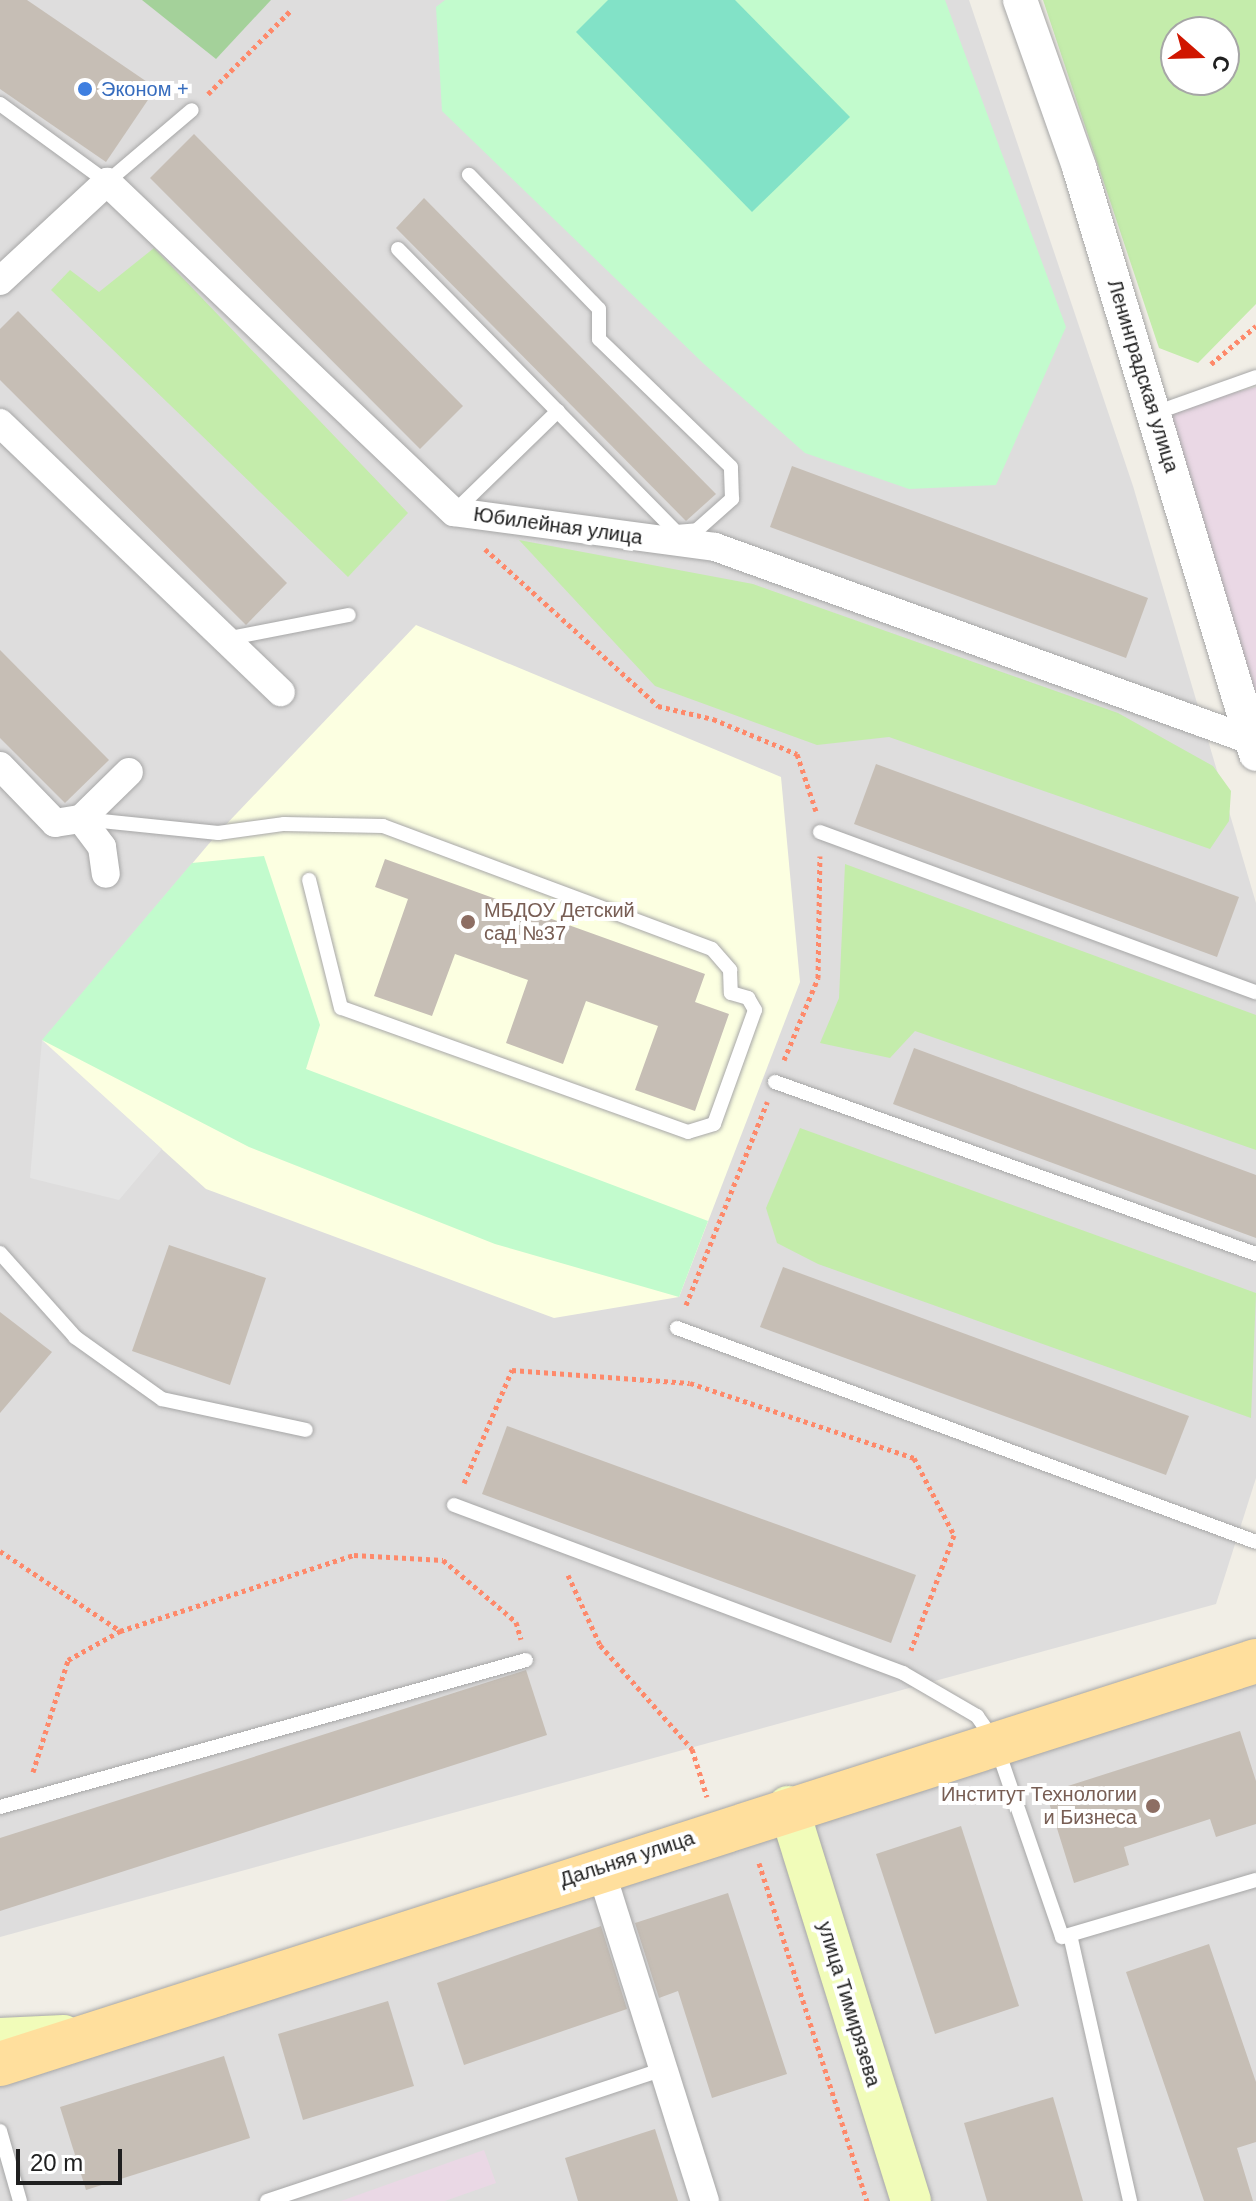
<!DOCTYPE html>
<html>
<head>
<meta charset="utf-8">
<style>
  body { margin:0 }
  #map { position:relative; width:1256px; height:2201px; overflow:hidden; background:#f1eee6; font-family:Arial,sans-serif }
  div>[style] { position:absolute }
  .residential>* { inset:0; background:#dedddd }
  .industrial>* { inset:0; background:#ead8e5 }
  .education>* { inset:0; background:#fcffe1 }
  .grass>* { inset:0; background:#c4ecab }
  .forest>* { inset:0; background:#a4d19a }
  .park>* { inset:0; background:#c2fbcd }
  .pitch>* { inset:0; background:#82e2c7 }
  .parking>* { inset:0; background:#e4e4e4 }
  .building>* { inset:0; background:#c6beb5 }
  .path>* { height:5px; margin-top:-2.5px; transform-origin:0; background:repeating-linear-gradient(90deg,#fe896a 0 4px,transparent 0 8px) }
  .roads { filter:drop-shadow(0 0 2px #a7a7a7) drop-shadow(0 0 2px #a7a7a7) }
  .service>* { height:14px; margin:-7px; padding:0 7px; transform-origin:7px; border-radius:7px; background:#fff }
  .minor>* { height:28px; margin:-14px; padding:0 14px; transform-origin:14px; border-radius:14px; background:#fff }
  .tertiary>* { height:34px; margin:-17px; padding:0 17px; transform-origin:17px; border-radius:17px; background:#fff }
  .secondary>* { height:40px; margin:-20px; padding:0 20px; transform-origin:20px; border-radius:20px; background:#f1fcb9 }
  .primary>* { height:44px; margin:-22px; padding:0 22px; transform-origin:22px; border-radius:22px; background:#ffdf9d }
  .dots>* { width:22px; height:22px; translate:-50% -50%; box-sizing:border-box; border:4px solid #fff; border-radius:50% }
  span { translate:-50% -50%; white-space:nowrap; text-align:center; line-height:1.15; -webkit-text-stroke:8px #fff; paint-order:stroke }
  .shop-label { font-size:20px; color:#366cbe }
  .left { translate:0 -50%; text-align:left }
  .street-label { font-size:20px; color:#202020 }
  .education-label { font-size:20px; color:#785e54 }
  .right { translate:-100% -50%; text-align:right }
  .north { position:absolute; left:1160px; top:16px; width:80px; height:80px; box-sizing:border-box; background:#fff; border:2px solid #a6a6a6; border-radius:50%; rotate:110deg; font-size:22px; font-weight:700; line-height:32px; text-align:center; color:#202020 }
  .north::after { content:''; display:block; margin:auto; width:28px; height:36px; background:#d01600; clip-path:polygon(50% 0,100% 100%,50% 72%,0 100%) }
  .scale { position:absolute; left:16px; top:2149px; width:106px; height:36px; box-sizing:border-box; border:4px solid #202020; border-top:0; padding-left:10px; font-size:24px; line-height:28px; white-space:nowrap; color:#202020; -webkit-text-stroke:6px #fff; paint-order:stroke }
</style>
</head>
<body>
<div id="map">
  <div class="residential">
    <i style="clip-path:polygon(0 0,969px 0,1133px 486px,1256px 903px,1256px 1478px,1216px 1604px,0 1937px)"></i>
    <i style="clip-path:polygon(1256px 1682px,1256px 2201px,0 2201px,0 2079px)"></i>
  </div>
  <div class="industrial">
    <i style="clip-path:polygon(1256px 387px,1256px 754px,1155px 413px)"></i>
    <i style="clip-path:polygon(484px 2150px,496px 2183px,445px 2201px,341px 2201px)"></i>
  </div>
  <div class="education">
    <i style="clip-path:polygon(416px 625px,781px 777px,800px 982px,679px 1297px,554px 1318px,206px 1189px,42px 1041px,218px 833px)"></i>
  </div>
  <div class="grass">
    <i style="clip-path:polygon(evenodd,1043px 0,1256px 0,1256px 304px,1198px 363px,1159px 348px,1043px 0,1176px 32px,1224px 32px,1224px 80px,1176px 80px,1176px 32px)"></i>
    <i style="clip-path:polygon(154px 248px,408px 513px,348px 577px,51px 290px,70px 270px,99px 292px)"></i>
    <i style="clip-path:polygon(519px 540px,753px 584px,1118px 713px,1213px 766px,1231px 791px,1229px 821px,1210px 849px,889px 737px,817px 745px,655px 686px)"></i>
    <i style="clip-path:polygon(845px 864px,1256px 1015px,1256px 1150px,915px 1031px,890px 1058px,820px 1043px,839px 998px)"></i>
    <i style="clip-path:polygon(800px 1128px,1256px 1293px,1251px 1418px,818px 1264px,777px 1243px,766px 1208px)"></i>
  </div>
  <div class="forest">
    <i style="clip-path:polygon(142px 0,271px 0,216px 59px)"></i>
  </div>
  <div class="park">
    <i style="clip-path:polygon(445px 0,945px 0,1066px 327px,996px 485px,909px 489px,805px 453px,704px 364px,442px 111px,436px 7px)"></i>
    <i style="clip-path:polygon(264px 856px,320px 1025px,306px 1069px,708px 1221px,679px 1297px,495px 1244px,249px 1147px,42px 1040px,192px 863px)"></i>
  </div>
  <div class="pitch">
    <i style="clip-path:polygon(608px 0,735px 0,850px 117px,752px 212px,576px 32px)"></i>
  </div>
  <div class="parking">
    <i style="clip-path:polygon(42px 1040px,162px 1149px,119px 1200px,30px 1178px)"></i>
  </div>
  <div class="building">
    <i style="clip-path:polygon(0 0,27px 0,156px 88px,106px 162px,0 89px)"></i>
    <i style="clip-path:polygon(194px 134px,463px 406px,420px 449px,150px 178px)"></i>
    <i style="clip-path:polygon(424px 198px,716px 494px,686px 521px,396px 228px)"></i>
    <i style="clip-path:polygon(18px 311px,287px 583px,246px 625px,0 380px,0 329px)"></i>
    <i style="clip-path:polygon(792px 466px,1148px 598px,1126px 658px,770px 527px)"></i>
    <i style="clip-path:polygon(0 650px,109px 760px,65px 803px,0 738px)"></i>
    <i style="clip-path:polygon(876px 764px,1239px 897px,1217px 957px,854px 824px)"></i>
    <i style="clip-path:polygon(385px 859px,705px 974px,695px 1002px,729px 1014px,695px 1111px,635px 1090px,658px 1026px,586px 1001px,563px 1064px,506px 1043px,528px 980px,455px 954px,432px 1016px,374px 996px,408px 899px,375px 887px)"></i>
    <i style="clip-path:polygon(914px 1048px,1256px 1175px,1256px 1238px,893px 1104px)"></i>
    <i style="clip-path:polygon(169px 1245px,266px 1278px,230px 1385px,132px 1351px)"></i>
    <i style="clip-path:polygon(783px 1267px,1189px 1416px,1166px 1475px,760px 1327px)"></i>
    <i style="clip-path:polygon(0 1312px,52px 1352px,0 1413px)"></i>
    <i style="clip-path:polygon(507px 1426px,916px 1575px,891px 1643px,482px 1494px)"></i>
    <i style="clip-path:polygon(526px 1670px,547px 1735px,0 1911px,0 1838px)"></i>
    <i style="clip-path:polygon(1240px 1731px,1256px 1781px,1256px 1824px,1216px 1837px,1210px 1819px,1124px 1847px,1129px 1865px,1074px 1883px,1046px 1793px)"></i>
    <i style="clip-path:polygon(961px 1826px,1019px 2006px,935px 2034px,876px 1854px)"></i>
    <i style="clip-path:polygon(728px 1893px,787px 2074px,712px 2098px,678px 1991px,659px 1998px,635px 1923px)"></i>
    <i style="clip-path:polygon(601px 1926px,627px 2009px,464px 2065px,437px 1983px)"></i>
    <i style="clip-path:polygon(1209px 1944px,1256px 2082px,1256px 2142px,1237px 2148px,1253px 2201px,1204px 2201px,1126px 1972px)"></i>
    <i style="clip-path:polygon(388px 2001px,414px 2086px,303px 2120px,278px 2034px)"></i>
    <i style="clip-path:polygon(224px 2056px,250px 2138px,86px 2190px,60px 2107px)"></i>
    <i style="clip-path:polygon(1053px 2097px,1083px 2201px,987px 2201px,964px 2123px)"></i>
    <i style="clip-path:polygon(655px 2129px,678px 2201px,578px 2201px,565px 2158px)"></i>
  </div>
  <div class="path">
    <i style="left:208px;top:94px;width:118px;rotate:-45.3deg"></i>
    <i style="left:1211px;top:364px;width:59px;rotate:-40.2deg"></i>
    <i style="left:485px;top:549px;width:234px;rotate:42.2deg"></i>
    <i style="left:658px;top:706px;width:57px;rotate:13.3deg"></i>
    <i style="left:713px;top:719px;width:91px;rotate:22.6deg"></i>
    <i style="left:797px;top:754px;width:60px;rotate:71.6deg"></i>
    <i style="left:784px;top:1060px;width:89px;rotate:-67.5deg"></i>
    <i style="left:818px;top:978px;width:122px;rotate:-89.1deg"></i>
    <i style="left:686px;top:1305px;width:219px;rotate:-68.2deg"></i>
    <i style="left:464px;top:1483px;width:123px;rotate:-67deg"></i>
    <i style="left:512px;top:1370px;width:178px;rotate:4.2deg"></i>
    <i style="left:690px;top:1383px;width:236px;rotate:18.5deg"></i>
    <i style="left:914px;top:1458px;width:87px;rotate:62.5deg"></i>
    <i style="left:954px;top:1535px;width:123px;rotate:110.5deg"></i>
    <i style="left:0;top:1551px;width:143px;rotate:33.6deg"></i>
    <i style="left:568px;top:1575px;width:77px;rotate:65.4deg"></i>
    <i style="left:600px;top:1645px;width:139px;rotate:48.5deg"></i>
    <i style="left:692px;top:1749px;width:50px;rotate:72.6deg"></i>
    <i style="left:33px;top:1772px;width:117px;rotate:-72.6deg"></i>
    <i style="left:68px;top:1660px;width:60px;rotate:-29.1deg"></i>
    <i style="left:120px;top:1631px;width:246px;rotate:-18deg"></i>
    <i style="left:354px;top:1555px;width:89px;rotate:3.2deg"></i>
    <i style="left:443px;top:1560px;width:96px;rotate:40.3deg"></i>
    <i style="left:516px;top:1622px;width:18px;rotate:74deg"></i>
    <i style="left:759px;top:1863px;width:355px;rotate:72.3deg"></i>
  </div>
  <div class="roads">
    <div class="service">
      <i style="left:0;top:104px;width:132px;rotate:36.1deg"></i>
      <i style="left:107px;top:182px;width:111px;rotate:-40.3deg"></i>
      <i style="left:398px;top:249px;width:397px;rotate:45.5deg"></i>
      <i style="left:676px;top:532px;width:21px;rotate:-5deg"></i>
      <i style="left:697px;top:530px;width:47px;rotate:-41.5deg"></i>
      <i style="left:732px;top:499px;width:32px;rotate:-92deg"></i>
      <i style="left:731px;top:467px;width:184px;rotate:-135.9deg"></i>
      <i style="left:599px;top:339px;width:30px;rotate:-90deg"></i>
      <i style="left:599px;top:309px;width:187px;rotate:-134.1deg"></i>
      <i style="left:1155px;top:413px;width:107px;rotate:-19.6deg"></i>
      <i style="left:454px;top:512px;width:145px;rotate:-44.2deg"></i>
      <i style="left:225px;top:639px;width:126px;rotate:-11deg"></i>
      <i style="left:82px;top:819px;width:137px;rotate:5.9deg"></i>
      <i style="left:218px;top:833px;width:67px;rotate:-7.8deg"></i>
      <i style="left:284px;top:824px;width:99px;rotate:1.2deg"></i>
      <i style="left:383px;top:826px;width:351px;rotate:20.5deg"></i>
      <i style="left:712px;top:949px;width:28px;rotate:49deg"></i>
      <i style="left:730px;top:970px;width:23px;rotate:88deg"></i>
      <i style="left:731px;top:993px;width:18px;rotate:16deg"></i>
      <i style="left:748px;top:998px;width:14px;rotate:60deg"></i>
      <i style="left:755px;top:1010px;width:121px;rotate:109.8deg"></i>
      <i style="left:714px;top:1124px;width:27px;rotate:163deg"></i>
      <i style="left:688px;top:1132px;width:368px;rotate:-160.3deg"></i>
      <i style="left:341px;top:1008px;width:132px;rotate:-104deg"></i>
      <i style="left:820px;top:832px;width:464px;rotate:20.2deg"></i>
      <i style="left:775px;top:1082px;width:511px;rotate:19.68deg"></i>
      <i style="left:0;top:1253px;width:113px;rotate:48.2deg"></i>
      <i style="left:75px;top:1337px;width:107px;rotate:35.5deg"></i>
      <i style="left:162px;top:1399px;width:147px;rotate:12.1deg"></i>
      <i style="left:677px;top:1328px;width:617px;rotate:20.28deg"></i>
      <i style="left:454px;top:1505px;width:479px;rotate:20.5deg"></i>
      <i style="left:903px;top:1673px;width:86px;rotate:30.2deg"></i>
      <i style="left:977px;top:1716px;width:32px;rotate:55deg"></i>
      <i style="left:995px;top:1742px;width:206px;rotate:71deg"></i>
      <i style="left:1062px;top:1937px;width:202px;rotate:-16.4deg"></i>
      <i style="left:0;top:1807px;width:546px;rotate:-15.61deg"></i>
      <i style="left:1071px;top:1939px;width:269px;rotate:77.3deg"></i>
      <i style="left:0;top:2131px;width:73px;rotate:74.1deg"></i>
      <i style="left:267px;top:2201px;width:417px;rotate:-18.4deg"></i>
    </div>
    <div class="minor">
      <i style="left:0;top:281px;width:146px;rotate:-42.8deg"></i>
      <i style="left:107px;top:182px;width:479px;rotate:43.6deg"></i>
      <i style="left:454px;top:512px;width:263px;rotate:7.6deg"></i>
      <i style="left:715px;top:547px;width:572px;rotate:19.83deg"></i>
      <i style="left:0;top:423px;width:389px;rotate:43.8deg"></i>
      <i style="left:0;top:766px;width:79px;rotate:46deg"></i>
      <i style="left:55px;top:823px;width:26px;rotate:-9deg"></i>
      <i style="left:81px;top:819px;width:67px;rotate:-44.4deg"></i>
      <i style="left:81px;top:819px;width:35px;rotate:53deg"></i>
      <i style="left:102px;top:847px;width:27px;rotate:82deg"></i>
      <i style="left:600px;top:1868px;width:349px;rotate:72.5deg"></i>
    </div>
    <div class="tertiary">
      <i style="left:1020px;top:0;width:177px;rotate:70.5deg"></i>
      <i style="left:1079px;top:167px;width:613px;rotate:73.22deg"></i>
    </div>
    <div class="secondary">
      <i style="left:788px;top:1806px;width:414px;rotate:72.7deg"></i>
      <i style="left:0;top:2038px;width:64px;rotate:-2.7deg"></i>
    </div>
    <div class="primary">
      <i style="left:0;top:2064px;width:1319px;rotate:-17.79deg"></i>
    </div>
  </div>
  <div class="dots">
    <i style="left:85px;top:89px;background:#3f7fe0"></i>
    <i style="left:468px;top:922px;background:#8d6e63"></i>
    <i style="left:1153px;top:1806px;background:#8d6e63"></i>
  </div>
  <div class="shop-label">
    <span class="left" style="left:101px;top:89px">Эконом +</span>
  </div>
  <div class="street-label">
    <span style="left:1143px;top:376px;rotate:73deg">Ленинградская улица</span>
    <span style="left:558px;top:526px;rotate:8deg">Юбилейная улица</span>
    <span style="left:627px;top:1859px;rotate:-18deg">Дальняя улица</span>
    <span style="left:849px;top:2004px;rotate:73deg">улица Тимирязева</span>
  </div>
  <div class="education-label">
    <span class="left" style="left:484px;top:922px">МБДОУ Детский<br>сад №37</span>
    <span class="right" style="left:1137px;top:1806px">Институт Технологии<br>и Бизнеса</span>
  </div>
  <div class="north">С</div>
  <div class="scale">20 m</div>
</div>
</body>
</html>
